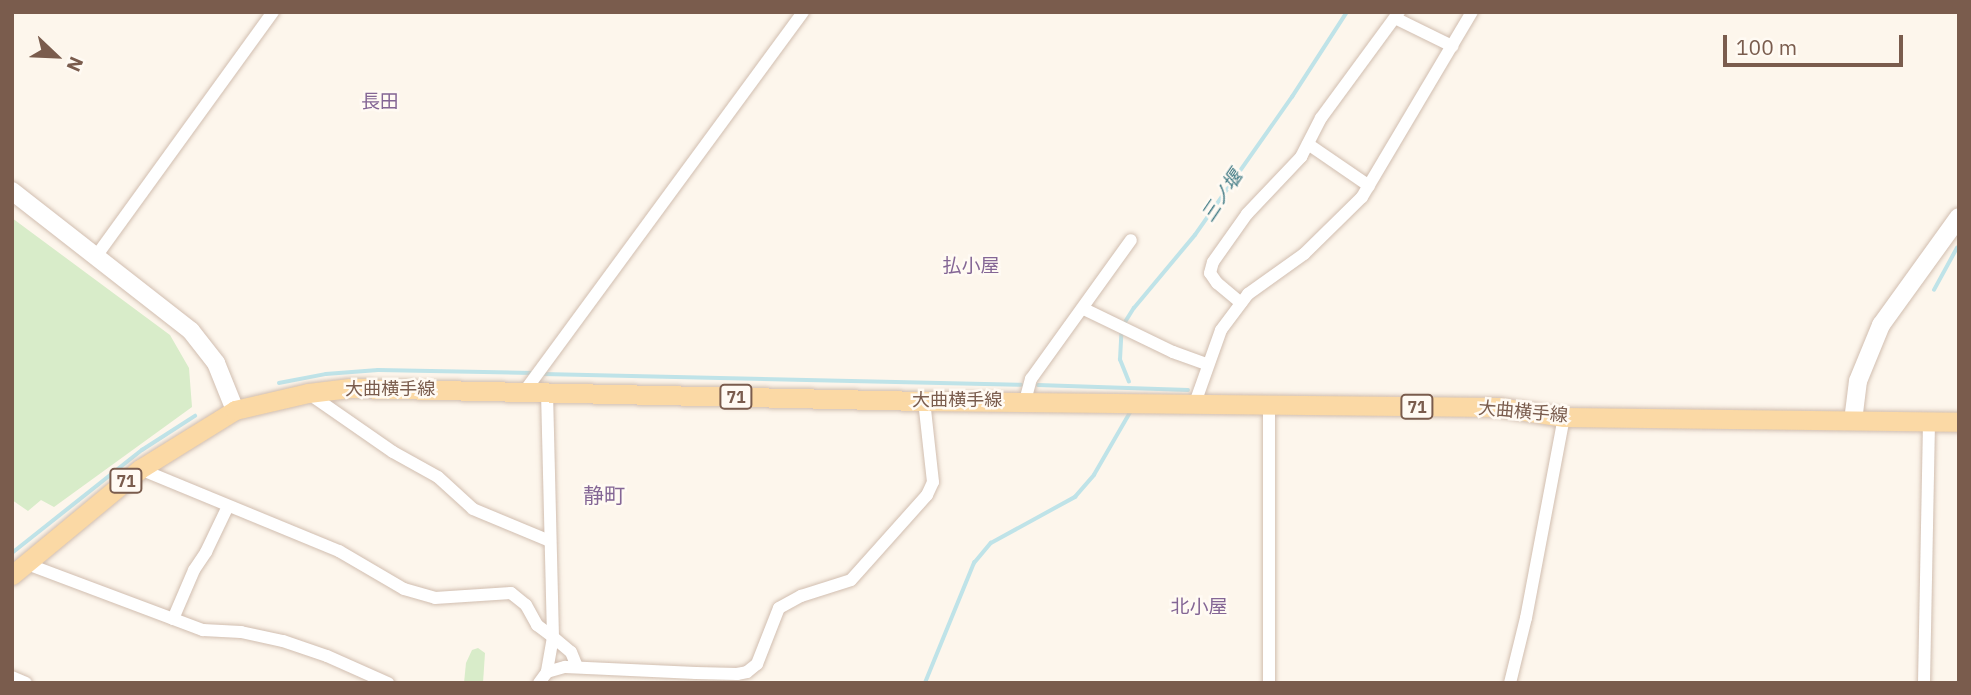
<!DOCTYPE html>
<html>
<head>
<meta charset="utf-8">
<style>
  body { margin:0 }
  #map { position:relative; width:1971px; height:695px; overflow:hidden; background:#fdf6ec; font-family:"IBM Plex Sans","Noto Sans JP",sans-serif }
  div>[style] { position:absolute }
  .green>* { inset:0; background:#d8ecc9 }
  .stream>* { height:3.5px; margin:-1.75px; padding:0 1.75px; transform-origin:1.75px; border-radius:1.75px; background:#bfe3e8 }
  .roads { filter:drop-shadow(0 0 2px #d1beb0) drop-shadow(0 0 2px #d1beb0) }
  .street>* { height:12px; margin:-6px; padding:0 6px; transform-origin:6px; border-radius:6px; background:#fff }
  .secondary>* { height:18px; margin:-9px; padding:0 9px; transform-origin:9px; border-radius:9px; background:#fff }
  .primary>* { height:19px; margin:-9.5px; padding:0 9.5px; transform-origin:9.5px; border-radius:9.5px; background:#fbd9a5 }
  span { translate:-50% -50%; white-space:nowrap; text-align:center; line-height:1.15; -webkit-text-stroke:5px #fffaf3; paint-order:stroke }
  .shield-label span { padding:2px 5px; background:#fffaf3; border:2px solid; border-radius:5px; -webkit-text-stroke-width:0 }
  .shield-label { font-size:16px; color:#7a5c4d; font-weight:700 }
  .street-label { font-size:18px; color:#7a5c4d }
  .neighbourhood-label { font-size:19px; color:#846695 }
  .water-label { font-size:19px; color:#437c86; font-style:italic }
  .quarter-label { font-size:21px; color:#846695 }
  .frame { position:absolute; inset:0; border:14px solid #7a5c4d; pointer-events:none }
  .north { position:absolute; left:21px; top:21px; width:70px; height:70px; -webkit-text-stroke:5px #fffaf3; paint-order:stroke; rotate:113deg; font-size:19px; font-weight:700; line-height:28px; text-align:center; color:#7a5c4d }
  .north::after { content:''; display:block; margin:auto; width:24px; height:32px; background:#7a5c4d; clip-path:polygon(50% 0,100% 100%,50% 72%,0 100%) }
  .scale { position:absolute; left:1723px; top:35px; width:180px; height:32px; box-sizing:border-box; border:4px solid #7a5c4d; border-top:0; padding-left:9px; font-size:21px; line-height:24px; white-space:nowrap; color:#7a5c4d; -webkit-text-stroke:5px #fffaf3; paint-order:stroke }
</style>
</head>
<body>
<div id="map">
  <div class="green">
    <i style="clip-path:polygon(12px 218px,170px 335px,189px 368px,192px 407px,54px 507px,41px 500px,28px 511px,12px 500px)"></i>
    <i style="clip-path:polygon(478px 648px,485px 653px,483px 683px,464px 683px,466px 663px,472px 650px)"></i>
  </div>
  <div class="stream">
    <i style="left:1934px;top:290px;width:48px;rotate:-61.3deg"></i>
    <i style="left:543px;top:374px;width:478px;rotate:1.3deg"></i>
    <i style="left:1129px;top:382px;width:24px;rotate:-112deg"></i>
    <i style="left:1120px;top:360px;width:33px;rotate:-87deg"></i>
    <i style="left:1122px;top:327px;width:22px;rotate:-58deg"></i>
    <i style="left:1134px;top:308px;width:95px;rotate:-50.1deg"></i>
    <i style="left:1195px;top:235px;width:169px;rotate:-54.9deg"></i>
    <i style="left:1292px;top:97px;width:101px;rotate:-57.1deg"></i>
    <i style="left:279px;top:383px;width:48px;rotate:-10.8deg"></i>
    <i style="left:326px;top:374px;width:52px;rotate:-4.4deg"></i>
    <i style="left:378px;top:370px;width:154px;rotate:1.1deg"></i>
    <i style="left:1038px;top:385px;width:150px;rotate:1.9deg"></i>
    <i style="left:12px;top:553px;width:166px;rotate:-38.4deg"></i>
    <i style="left:142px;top:450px;width:63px;rotate:-32.7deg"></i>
    <i style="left:925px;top:683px;width:130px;rotate:-67.8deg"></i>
    <i style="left:974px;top:563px;width:26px;rotate:-50deg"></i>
    <i style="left:991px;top:543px;width:96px;rotate:-28.7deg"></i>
    <i style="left:1075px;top:497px;width:29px;rotate:-49deg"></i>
    <i style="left:1094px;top:475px;width:74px;rotate:-60deg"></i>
  </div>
  <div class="roads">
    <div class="street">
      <i style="left:1395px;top:18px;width:64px;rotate:26.2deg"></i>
      <i style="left:1308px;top:144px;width:74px;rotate:34.5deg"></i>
      <i style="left:97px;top:255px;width:300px;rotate:-54.1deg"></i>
      <i style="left:1241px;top:303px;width:31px;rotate:-140deg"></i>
      <i style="left:1217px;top:283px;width:12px;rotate:-125deg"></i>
      <i style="left:1210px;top:273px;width:11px;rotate:-75deg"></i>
      <i style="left:1213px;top:262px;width:59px;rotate:-54.7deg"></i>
      <i style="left:1247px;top:214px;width:79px;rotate:-46.5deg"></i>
      <i style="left:1301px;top:157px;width:44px;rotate:-62.9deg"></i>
      <i style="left:1321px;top:118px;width:132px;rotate:-53.7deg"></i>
      <i style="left:1084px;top:309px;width:99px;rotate:25.8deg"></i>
      <i style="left:1173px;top:352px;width:35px;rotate:20deg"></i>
      <i style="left:524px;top:392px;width:471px;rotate:-53.7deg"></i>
      <i style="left:547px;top:392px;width:245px;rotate:88.6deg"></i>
      <i style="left:553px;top:637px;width:23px;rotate:40deg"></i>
      <i style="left:571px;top:652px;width:16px;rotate:68deg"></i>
      <i style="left:308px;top:393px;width:103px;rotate:34.8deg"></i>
      <i style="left:393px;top:452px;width:51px;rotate:29.1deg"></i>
      <i style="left:438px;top:477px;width:47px;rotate:42.4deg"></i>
      <i style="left:473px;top:509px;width:83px;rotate:22.6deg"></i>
      <i style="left:1025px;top:401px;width:23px;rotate:-75deg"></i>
      <i style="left:1031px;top:379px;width:171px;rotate:-54.3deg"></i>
      <i style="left:1195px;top:403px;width:77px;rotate:-70.4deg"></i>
      <i style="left:1221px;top:330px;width:45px;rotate:-53.1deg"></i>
      <i style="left:1248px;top:294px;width:69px;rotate:-35.5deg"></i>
      <i style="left:1304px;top:254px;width:81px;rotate:-44.5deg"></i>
      <i style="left:1362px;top:197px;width:215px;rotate:-59.3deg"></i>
      <i style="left:140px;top:469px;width:215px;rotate:22.4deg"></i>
      <i style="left:339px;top:551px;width:75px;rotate:30.3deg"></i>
      <i style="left:404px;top:589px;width:32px;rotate:16deg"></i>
      <i style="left:435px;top:598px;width:76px;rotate:-3.8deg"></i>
      <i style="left:511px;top:593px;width:19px;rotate:39deg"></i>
      <i style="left:526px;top:605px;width:23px;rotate:61deg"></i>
      <i style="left:537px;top:625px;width:20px;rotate:37deg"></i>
      <i style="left:553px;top:637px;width:36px;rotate:100deg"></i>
      <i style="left:27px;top:564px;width:188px;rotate:20.6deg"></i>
      <i style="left:203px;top:630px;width:38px;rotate:3deg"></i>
      <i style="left:241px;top:632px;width:43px;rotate:12.1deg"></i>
      <i style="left:283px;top:641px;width:46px;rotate:18.8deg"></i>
      <i style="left:327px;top:656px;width:67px;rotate:23.9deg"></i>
      <i style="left:173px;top:619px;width:53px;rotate:-66.8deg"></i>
      <i style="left:194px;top:570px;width:22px;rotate:-56deg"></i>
      <i style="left:206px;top:552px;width:51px;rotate:-64.4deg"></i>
      <i style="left:12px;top:677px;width:15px;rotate:23deg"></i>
      <i style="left:539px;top:683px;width:14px;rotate:-54deg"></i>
      <i style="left:547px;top:672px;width:19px;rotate:-16deg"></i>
      <i style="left:565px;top:667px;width:131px;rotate:2.6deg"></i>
      <i style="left:696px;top:673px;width:41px;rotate:1.4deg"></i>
      <i style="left:737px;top:674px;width:10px;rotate:-11deg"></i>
      <i style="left:747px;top:672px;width:13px;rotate:-39deg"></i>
      <i style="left:757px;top:664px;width:60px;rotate:-68.6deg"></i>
      <i style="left:779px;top:608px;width:25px;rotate:-29deg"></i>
      <i style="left:801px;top:596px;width:52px;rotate:-17.7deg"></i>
      <i style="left:851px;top:580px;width:114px;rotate:-48.2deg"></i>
      <i style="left:927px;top:495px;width:14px;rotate:-65deg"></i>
      <i style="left:933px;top:482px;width:81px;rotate:-96.3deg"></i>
      <i style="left:1269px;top:683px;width:277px;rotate:-90deg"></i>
      <i style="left:1510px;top:683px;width:67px;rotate:-76.2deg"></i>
      <i style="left:1526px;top:618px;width:205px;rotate:-79.3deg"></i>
      <i style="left:1924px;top:683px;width:261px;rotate:-88.9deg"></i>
    </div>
    <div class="secondary">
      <i style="left:12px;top:191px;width:227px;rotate:38deg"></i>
      <i style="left:191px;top:331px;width:41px;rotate:52deg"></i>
      <i style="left:216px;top:363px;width:51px;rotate:68deg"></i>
      <i style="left:1853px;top:421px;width:40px;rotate:-82.9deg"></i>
      <i style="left:1858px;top:381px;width:61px;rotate:-67.7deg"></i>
      <i style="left:1881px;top:325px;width:133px;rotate:-54.2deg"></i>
    </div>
    <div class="primary">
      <i style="left:12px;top:575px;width:166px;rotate:-39.6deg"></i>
      <i style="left:140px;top:469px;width:112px;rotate:-31.8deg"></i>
      <i style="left:235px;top:410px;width:75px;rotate:-13.1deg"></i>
      <i style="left:308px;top:393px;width:42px;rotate:-6.8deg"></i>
      <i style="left:350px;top:388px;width:574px;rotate:1.3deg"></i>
      <i style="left:924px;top:401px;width:574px;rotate:0.6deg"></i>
      <i style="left:1498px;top:407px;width:67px;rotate:8.6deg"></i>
      <i style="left:1564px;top:417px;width:395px;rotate:0.7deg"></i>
    </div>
  </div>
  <div class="shield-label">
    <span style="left:736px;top:397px">71</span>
    <span style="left:1417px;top:407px">71</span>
    <span style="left:126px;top:481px">71</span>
  </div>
  <div class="street-label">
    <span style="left:390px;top:389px">大曲横手線</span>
    <span style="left:957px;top:400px">大曲横手線</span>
    <span style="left:1523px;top:412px;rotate:5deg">大曲横手線</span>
  </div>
  <div class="neighbourhood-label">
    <span style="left:380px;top:102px">長田</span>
    <span style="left:971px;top:266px">払小屋</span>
    <span style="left:1199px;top:607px">北小屋</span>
  </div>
  <div class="water-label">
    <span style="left:1222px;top:196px;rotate:-56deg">三ノ堰</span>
  </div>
  <div class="quarter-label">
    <span style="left:604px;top:495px">静町</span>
  </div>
  <div class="frame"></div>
  <div class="north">N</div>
  <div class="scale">100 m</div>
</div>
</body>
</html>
